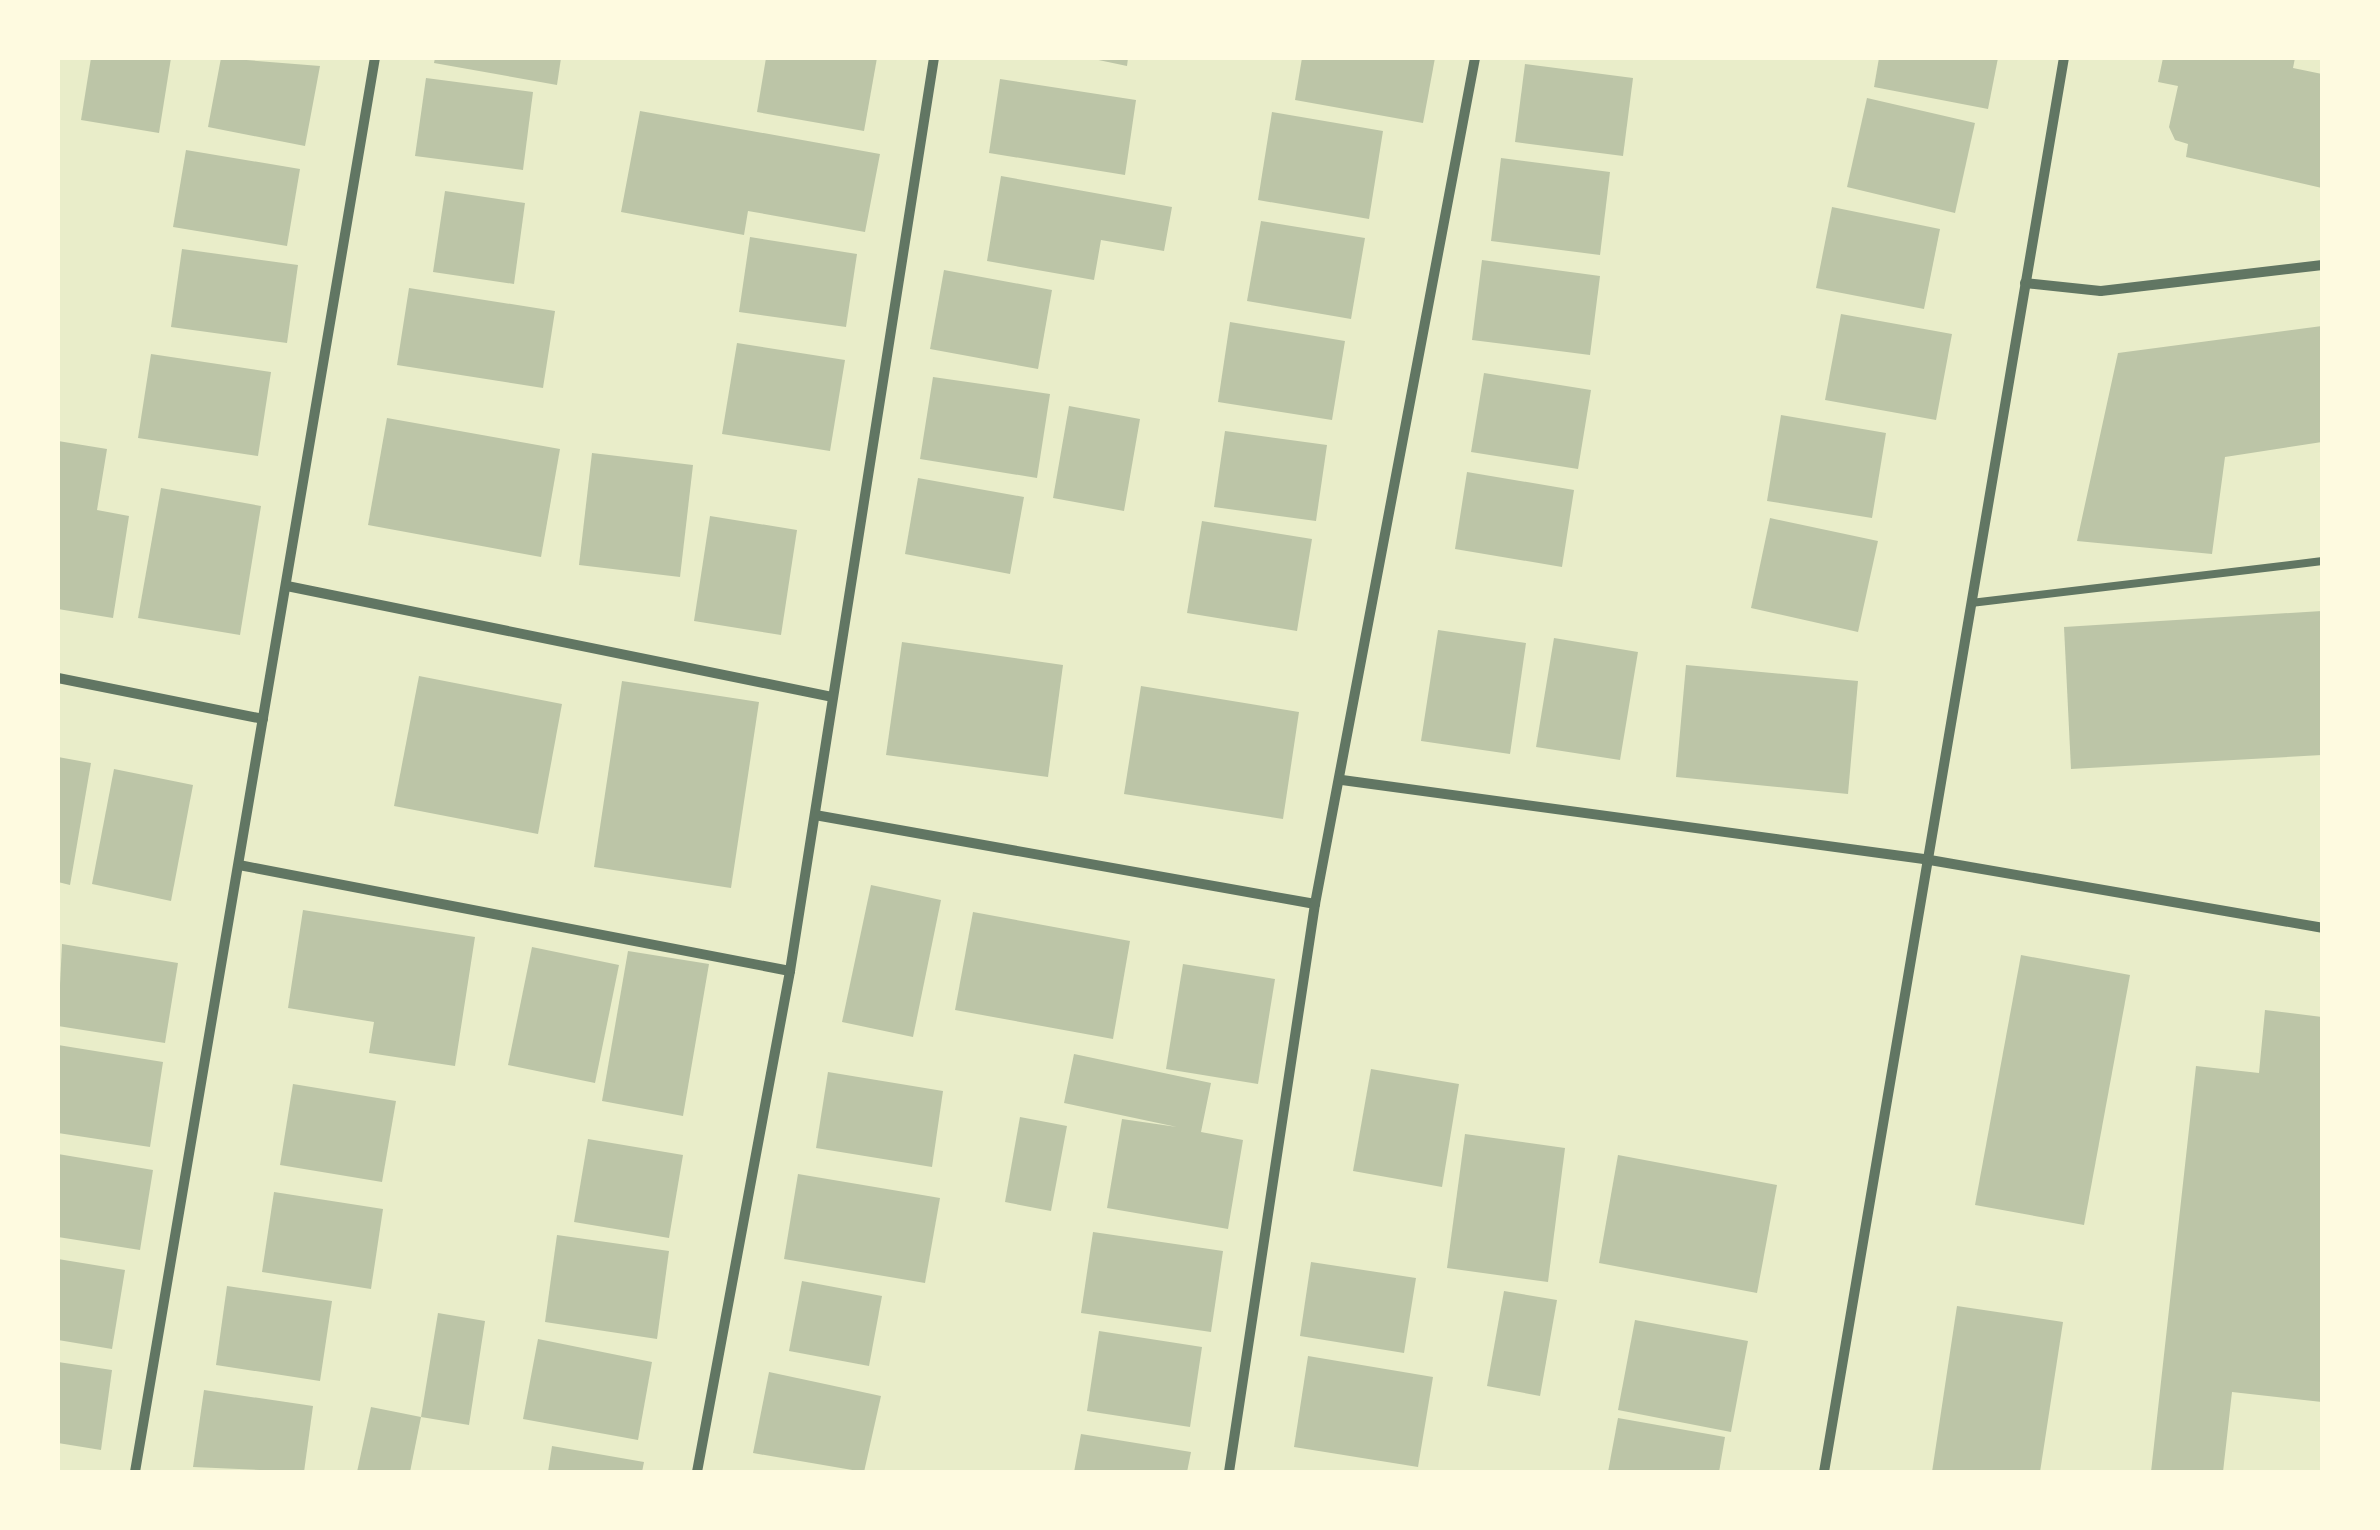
<!DOCTYPE html>
<html>
<head>
<meta charset="utf-8">
<style>
  body { margin:0 }
  #map { position:relative; width:2380px; height:1530px; overflow:hidden; background:#e9edc9; font-family:Mulish,sans-serif }
  div>[style] { position:absolute }
  .building>* { inset:0; background:#bcc5a7 }
  .service>* { height:8px; margin:-4px; padding:0 4px; transform-origin:4px; border-radius:4px; background:#617663 }
  .minor>* { height:10px; margin:-5px; padding:0 5px; transform-origin:5px; border-radius:5px; background:#617663 }
  span { translate:-50% -50%; white-space:nowrap; text-align:center; line-height:1.15; -webkit-text-stroke:10px #fefae0; paint-order:stroke }
  .frame { position:absolute; inset:0; border:60px solid #fefae0; pointer-events:none }
</style>
</head>
<body>
<div id="map">
  <div class="building">
    <i style="clip-path:polygon(91px 58px,171px 58px,159px 133px,81px 120px)"></i>
    <i style="clip-path:polygon(221px 58px,320px 66px,305px 146px,208px 127px)"></i>
    <i style="clip-path:polygon(435px 58px,561px 58px,557px 85px,434px 63px)"></i>
    <i style="clip-path:polygon(766px 58px,877px 58px,864px 131px,757px 112px)"></i>
    <i style="clip-path:polygon(1089px 58px,1128px 58px,1127px 66px)"></i>
    <i style="clip-path:polygon(1302px 58px,1435px 58px,1423px 123px,1295px 100px)"></i>
    <i style="clip-path:polygon(1879px 58px,1998px 58px,1988px 109px,1874px 87px)"></i>
    <i style="clip-path:polygon(2163px 58px,2295px 58px,2293px 68px,2322px 74px,2322px 188px,2186px 157px,2188px 144px,2175px 140px,2169px 127px,2178px 86px,2158px 82px)"></i>
    <i style="clip-path:polygon(1525px 64px,1633px 78px,1623px 156px,1515px 142px)"></i>
    <i style="clip-path:polygon(426px 78px,533px 92px,523px 170px,415px 156px)"></i>
    <i style="clip-path:polygon(1000px 79px,1136px 100px,1125px 175px,989px 153px)"></i>
    <i style="clip-path:polygon(1867px 98px,1975px 123px,1955px 213px,1847px 187px)"></i>
    <i style="clip-path:polygon(640px 111px,880px 154px,865px 232px,748px 211px,744px 235px,621px 212px)"></i>
    <i style="clip-path:polygon(1272px 112px,1383px 131px,1369px 219px,1258px 200px)"></i>
    <i style="clip-path:polygon(186px 150px,300px 169px,287px 246px,173px 227px)"></i>
    <i style="clip-path:polygon(1501px 158px,1610px 172px,1600px 255px,1491px 241px)"></i>
    <i style="clip-path:polygon(1001px 176px,1172px 207px,1164px 251px,1101px 240px,1094px 280px,987px 261px)"></i>
    <i style="clip-path:polygon(445px 191px,525px 203px,514px 284px,433px 272px)"></i>
    <i style="clip-path:polygon(1832px 207px,1940px 229px,1924px 309px,1816px 288px)"></i>
    <i style="clip-path:polygon(1261px 221px,1365px 238px,1351px 319px,1247px 301px)"></i>
    <i style="clip-path:polygon(750px 237px,857px 254px,846px 327px,739px 312px)"></i>
    <i style="clip-path:polygon(182px 249px,298px 265px,287px 343px,171px 327px)"></i>
    <i style="clip-path:polygon(1482px 260px,1600px 276px,1590px 355px,1472px 340px)"></i>
    <i style="clip-path:polygon(944px 270px,1052px 290px,1038px 369px,930px 349px)"></i>
    <i style="clip-path:polygon(409px 288px,555px 311px,543px 388px,397px 365px)"></i>
    <i style="clip-path:polygon(1841px 314px,1952px 334px,1936px 420px,1825px 400px)"></i>
    <i style="clip-path:polygon(1230px 322px,1345px 341px,1332px 420px,1218px 402px)"></i>
    <i style="clip-path:polygon(2322px 326px,2322px 442px,2225px 457px,2212px 554px,2077px 541px,2118px 353px)"></i>
    <i style="clip-path:polygon(737px 343px,845px 360px,830px 451px,722px 434px)"></i>
    <i style="clip-path:polygon(151px 354px,271px 372px,258px 456px,138px 438px)"></i>
    <i style="clip-path:polygon(1484px 373px,1591px 390px,1578px 469px,1471px 452px)"></i>
    <i style="clip-path:polygon(933px 377px,1050px 394px,1037px 478px,920px 459px)"></i>
    <i style="clip-path:polygon(1069px 406px,1140px 419px,1124px 511px,1053px 498px)"></i>
    <i style="clip-path:polygon(1781px 415px,1886px 433px,1872px 518px,1767px 501px)"></i>
    <i style="clip-path:polygon(387px 418px,560px 449px,541px 557px,368px 525px)"></i>
    <i style="clip-path:polygon(1225px 431px,1327px 445px,1316px 521px,1214px 507px)"></i>
    <i style="clip-path:polygon(58px 441px,107px 449px,97px 510px,129px 516px,113px 618px,58px 609px)"></i>
    <i style="clip-path:polygon(592px 453px,693px 465px,680px 577px,579px 565px)"></i>
    <i style="clip-path:polygon(1467px 472px,1574px 490px,1562px 567px,1455px 549px)"></i>
    <i style="clip-path:polygon(918px 478px,1024px 497px,1010px 574px,905px 554px)"></i>
    <i style="clip-path:polygon(161px 488px,261px 506px,240px 635px,138px 618px)"></i>
    <i style="clip-path:polygon(710px 516px,797px 530px,781px 635px,694px 621px)"></i>
    <i style="clip-path:polygon(1770px 518px,1878px 541px,1858px 632px,1751px 608px)"></i>
    <i style="clip-path:polygon(1202px 521px,1312px 539px,1297px 631px,1187px 613px)"></i>
    <i style="clip-path:polygon(2322px 611px,2322px 755px,2071px 769px,2064px 627px)"></i>
    <i style="clip-path:polygon(1438px 630px,1526px 643px,1510px 754px,1421px 741px)"></i>
    <i style="clip-path:polygon(1554px 638px,1638px 652px,1620px 760px,1536px 747px)"></i>
    <i style="clip-path:polygon(902px 642px,1063px 665px,1048px 777px,886px 755px)"></i>
    <i style="clip-path:polygon(1686px 665px,1858px 681px,1848px 794px,1676px 777px)"></i>
    <i style="clip-path:polygon(419px 676px,562px 704px,538px 834px,394px 806px)"></i>
    <i style="clip-path:polygon(622px 681px,759px 702px,731px 888px,594px 867px)"></i>
    <i style="clip-path:polygon(1141px 686px,1299px 712px,1283px 819px,1124px 794px)"></i>
    <i style="clip-path:polygon(58px 757px,91px 763px,70px 885px,58px 882px)"></i>
    <i style="clip-path:polygon(114px 769px,193px 785px,171px 901px,92px 884px)"></i>
    <i style="clip-path:polygon(871px 885px,941px 900px,913px 1037px,842px 1022px)"></i>
    <i style="clip-path:polygon(303px 910px,475px 937px,455px 1066px,369px 1053px,374px 1022px,288px 1008px)"></i>
    <i style="clip-path:polygon(973px 912px,1130px 941px,1113px 1039px,955px 1010px)"></i>
    <i style="clip-path:polygon(62px 944px,178px 963px,165px 1043px,58px 1026px)"></i>
    <i style="clip-path:polygon(532px 947px,619px 965px,595px 1083px,508px 1065px)"></i>
    <i style="clip-path:polygon(628px 951px,709px 964px,683px 1116px,602px 1101px)"></i>
    <i style="clip-path:polygon(2021px 955px,2130px 975px,2084px 1225px,1975px 1205px)"></i>
    <i style="clip-path:polygon(1183px 964px,1275px 979px,1258px 1084px,1166px 1069px)"></i>
    <i style="clip-path:polygon(2265px 1010px,2322px 1017px,2322px 1402px,2232px 1392px,2223px 1472px,2151px 1472px,2196px 1066px,2259px 1073px)"></i>
    <i style="clip-path:polygon(58px 1045px,163px 1062px,150px 1147px,58px 1133px)"></i>
    <i style="clip-path:polygon(1074px 1054px,1211px 1083px,1201px 1132px,1243px 1140px,1228px 1229px,1107px 1208px,1122px 1119px,1177px 1127px,1064px 1103px)"></i>
    <i style="clip-path:polygon(1371px 1069px,1459px 1084px,1442px 1187px,1353px 1171px)"></i>
    <i style="clip-path:polygon(828px 1072px,943px 1091px,932px 1167px,816px 1148px)"></i>
    <i style="clip-path:polygon(293px 1084px,396px 1101px,382px 1182px,280px 1165px)"></i>
    <i style="clip-path:polygon(1020px 1117px,1067px 1126px,1051px 1211px,1005px 1202px)"></i>
    <i style="clip-path:polygon(1465px 1134px,1565px 1148px,1548px 1282px,1447px 1268px)"></i>
    <i style="clip-path:polygon(588px 1139px,683px 1155px,669px 1238px,574px 1222px)"></i>
    <i style="clip-path:polygon(58px 1154px,153px 1170px,140px 1250px,58px 1237px)"></i>
    <i style="clip-path:polygon(1618px 1155px,1777px 1185px,1757px 1293px,1599px 1263px)"></i>
    <i style="clip-path:polygon(798px 1174px,940px 1198px,925px 1283px,784px 1259px)"></i>
    <i style="clip-path:polygon(274px 1192px,383px 1209px,371px 1289px,262px 1272px)"></i>
    <i style="clip-path:polygon(1093px 1232px,1223px 1251px,1211px 1332px,1081px 1313px)"></i>
    <i style="clip-path:polygon(557px 1235px,669px 1251px,657px 1339px,545px 1322px)"></i>
    <i style="clip-path:polygon(58px 1259px,125px 1270px,112px 1349px,58px 1340px)"></i>
    <i style="clip-path:polygon(1311px 1262px,1416px 1278px,1404px 1353px,1300px 1336px)"></i>
    <i style="clip-path:polygon(802px 1281px,882px 1296px,869px 1366px,789px 1351px)"></i>
    <i style="clip-path:polygon(227px 1286px,332px 1301px,320px 1381px,216px 1365px)"></i>
    <i style="clip-path:polygon(1504px 1291px,1557px 1300px,1540px 1396px,1487px 1386px)"></i>
    <i style="clip-path:polygon(1957px 1306px,2063px 1322px,2040px 1472px,1932px 1472px)"></i>
    <i style="clip-path:polygon(438px 1313px,485px 1321px,469px 1425px,421px 1417px)"></i>
    <i style="clip-path:polygon(1635px 1320px,1748px 1341px,1731px 1432px,1618px 1410px)"></i>
    <i style="clip-path:polygon(1099px 1331px,1202px 1347px,1190px 1427px,1087px 1411px)"></i>
    <i style="clip-path:polygon(538px 1339px,652px 1362px,638px 1440px,523px 1419px)"></i>
    <i style="clip-path:polygon(1308px 1356px,1433px 1377px,1418px 1467px,1294px 1447px)"></i>
    <i style="clip-path:polygon(58px 1362px,112px 1370px,101px 1450px,58px 1443px)"></i>
    <i style="clip-path:polygon(769px 1372px,881px 1396px,864px 1472px,753px 1453px)"></i>
    <i style="clip-path:polygon(204px 1390px,313px 1406px,304px 1472px,193px 1467px)"></i>
    <i style="clip-path:polygon(371px 1407px,421px 1417px,410px 1472px,357px 1472px)"></i>
    <i style="clip-path:polygon(1618px 1418px,1725px 1437px,1719px 1472px,1608px 1472px)"></i>
    <i style="clip-path:polygon(1081px 1434px,1191px 1452px,1187px 1472px,1074px 1472px)"></i>
    <i style="clip-path:polygon(552px 1446px,644px 1462px,642px 1472px,548px 1472px)"></i>
  </div>
  <div class="service">
    <i style="left:1971px;top:603px;width:354px;rotate:-6.8deg"></i>
  </div>
  <div class="minor">
    <i style="left:2025px;top:283px;width:76px;rotate:6deg"></i>
    <i style="left:2101px;top:291px;width:223px;rotate:-6.7deg"></i>
    <i style="left:287px;top:586px;width:556px;rotate:11.51deg"></i>
    <i style="left:58px;top:678px;width:209px;rotate:11.3deg"></i>
    <i style="left:1342px;top:780px;width:587px;rotate:7.73deg"></i>
    <i style="left:1924px;top:859px;width:404px;rotate:9.8deg"></i>
    <i style="left:815px;top:815px;width:508px;rotate:10.09deg"></i>
    <i style="left:239px;top:865px;width:561px;rotate:10.89deg"></i>
    <i style="left:135px;top:1472px;width:1434px;rotate:-80.37deg"></i>
    <i style="left:697px;top:1472px;width:510px;rotate:-79.48deg"></i>
    <i style="left:790px;top:971px;width:924px;rotate:-81.04deg"></i>
    <i style="left:1229px;top:1472px;width:574px;rotate:-81.39deg"></i>
    <i style="left:1315px;top:904px;width:861px;rotate:-79.29deg"></i>
    <i style="left:1824px;top:1472px;width:1434px;rotate:-80.37deg"></i>
  </div>
  <div class="frame"></div>
</div>
</body>
</html>
